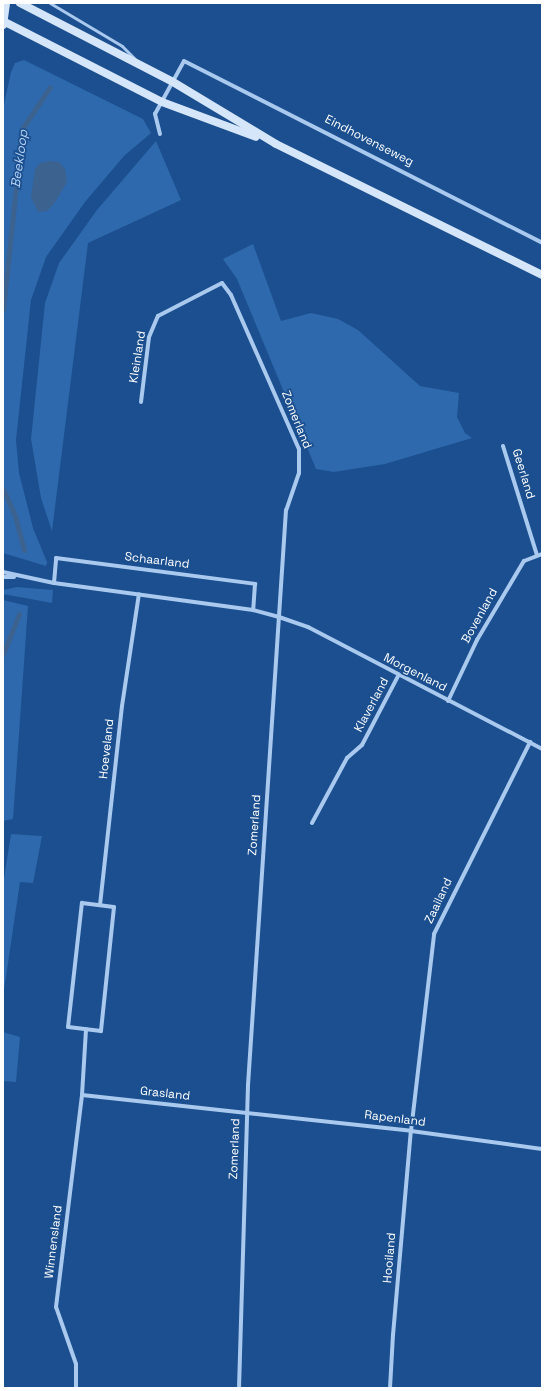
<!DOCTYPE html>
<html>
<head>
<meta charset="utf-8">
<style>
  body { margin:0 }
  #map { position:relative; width:545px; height:1391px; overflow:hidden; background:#1b4f8f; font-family:"Space Grotesk",sans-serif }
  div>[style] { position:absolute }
  .green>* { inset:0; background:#2e69ad }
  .water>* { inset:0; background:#3c6290 }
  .stream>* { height:5px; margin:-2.5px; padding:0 2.5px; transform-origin:2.5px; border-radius:2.5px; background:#3c6290 }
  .lane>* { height:3px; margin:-1.5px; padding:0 1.5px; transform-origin:1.5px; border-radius:1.5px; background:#a9c9ee }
  .street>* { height:4px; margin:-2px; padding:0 2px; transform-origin:2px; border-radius:2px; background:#a9c9ee }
  .secondary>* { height:8px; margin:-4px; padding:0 4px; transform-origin:4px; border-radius:4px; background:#d6e6fa }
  span { translate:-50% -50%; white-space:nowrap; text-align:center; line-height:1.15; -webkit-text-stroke:3.5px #1b4f8f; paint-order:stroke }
  .street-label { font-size:12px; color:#fff }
  .water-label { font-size:13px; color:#b5d3f5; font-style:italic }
  .frame { position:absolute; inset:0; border:4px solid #fff; pointer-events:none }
</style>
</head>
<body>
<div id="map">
  <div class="green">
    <i style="clip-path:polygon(24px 60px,143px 119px,151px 133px,124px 156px,85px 202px,46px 257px,31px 300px,16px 440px,19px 473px,33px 528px,47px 562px,46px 566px,3px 553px,3px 109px,11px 72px,15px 63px)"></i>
    <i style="clip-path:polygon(156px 141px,181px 200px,88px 243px,52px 531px,41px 498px,31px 439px,45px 303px,59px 263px,97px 210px)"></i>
    <i style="clip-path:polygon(253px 244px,281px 321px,311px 313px,338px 319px,358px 330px,420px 386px,459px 393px,457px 417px,465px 433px,472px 438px,385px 464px,334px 472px,316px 469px,237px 279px,223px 259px)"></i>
    <i style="clip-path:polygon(17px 587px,53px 590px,52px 603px,3px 594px,3px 590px)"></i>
    <i style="clip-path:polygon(3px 600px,28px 606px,13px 819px,3px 821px)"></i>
    <i style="clip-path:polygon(11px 834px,42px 836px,33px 883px,20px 882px,3px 997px,3px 885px)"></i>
    <i style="clip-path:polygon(3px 1032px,20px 1037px,16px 1082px,3px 1081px)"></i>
  </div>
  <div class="water">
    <i style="clip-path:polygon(49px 161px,59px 162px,65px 169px,67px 182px,54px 204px,47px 211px,38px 212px,31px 197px,35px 169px,40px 163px)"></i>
  </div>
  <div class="stream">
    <i style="left:3px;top:310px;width:182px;rotate:-84deg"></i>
    <i style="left:22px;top:129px;width:50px;rotate:-56.3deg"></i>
    <i style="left:3px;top:489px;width:30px;rotate:66deg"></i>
    <i style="left:15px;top:516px;width:35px;rotate:75deg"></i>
    <i style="left:3px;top:654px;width:43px;rotate:-68.2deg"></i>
  </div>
  <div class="lane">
    <i style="left:50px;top:3px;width:84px;rotate:30.8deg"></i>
    <i style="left:122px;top:46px;width:18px;rotate:45deg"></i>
  </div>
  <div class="street">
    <i style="left:160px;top:134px;width:21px;rotate:-104deg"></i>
    <i style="left:155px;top:114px;width:60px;rotate:-61.3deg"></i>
    <i style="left:184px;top:61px;width:402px;rotate:26.9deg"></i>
    <i style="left:141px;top:402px;width:65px;rotate:-83deg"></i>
    <i style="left:149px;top:337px;width:23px;rotate:-67deg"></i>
    <i style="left:158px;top:316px;width:72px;rotate:-27.3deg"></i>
    <i style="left:222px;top:283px;width:15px;rotate:53deg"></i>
    <i style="left:231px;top:295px;width:168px;rotate:66.2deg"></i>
    <i style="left:299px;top:449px;width:24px;rotate:90deg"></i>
    <i style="left:299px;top:473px;width:39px;rotate:109deg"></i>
    <i style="left:286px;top:510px;width:576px;rotate:93.78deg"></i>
    <i style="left:248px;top:1085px;width:303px;rotate:91.7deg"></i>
    <i style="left:503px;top:446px;width:114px;rotate:72.7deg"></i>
    <i style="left:3px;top:572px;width:52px;rotate:12.2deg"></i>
    <i style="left:54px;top:583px;width:201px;rotate:7.7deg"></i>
    <i style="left:253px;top:610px;width:27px;rotate:15deg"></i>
    <i style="left:279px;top:617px;width:31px;rotate:19deg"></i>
    <i style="left:308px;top:627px;width:264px;rotate:27.5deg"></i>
    <i style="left:3px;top:577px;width:11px"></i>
    <i style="left:54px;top:583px;width:25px;rotate:-85deg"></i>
    <i style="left:56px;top:558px;width:201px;rotate:7.4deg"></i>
    <i style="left:255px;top:584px;width:26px;rotate:94deg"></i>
    <i style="left:448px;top:701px;width:68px;rotate:-64.6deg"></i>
    <i style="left:477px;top:640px;width:92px;rotate:-59.3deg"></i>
    <i style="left:524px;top:561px;width:19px;rotate:-21deg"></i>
    <i style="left:312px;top:823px;width:74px;rotate:-61.7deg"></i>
    <i style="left:347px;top:758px;width:20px;rotate:-41deg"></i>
    <i style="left:362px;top:745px;width:78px;rotate:-62.4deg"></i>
    <i style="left:82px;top:903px;width:32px;rotate:7deg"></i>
    <i style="left:114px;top:907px;width:125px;rotate:96deg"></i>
    <i style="left:101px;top:1031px;width:33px;rotate:-173deg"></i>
    <i style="left:68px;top:1027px;width:125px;rotate:-83.6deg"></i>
    <i style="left:100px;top:905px;width:200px;rotate:-83.7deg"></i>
    <i style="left:122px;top:706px;width:113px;rotate:-81.4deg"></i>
    <i style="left:82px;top:1095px;width:331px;rotate:6.2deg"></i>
    <i style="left:411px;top:1131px;width:132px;rotate:7.8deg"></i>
    <i style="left:76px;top:1388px;width:24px;rotate:-90deg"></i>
    <i style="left:76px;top:1364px;width:60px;rotate:-109.3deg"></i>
    <i style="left:56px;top:1307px;width:214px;rotate:-83deg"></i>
    <i style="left:82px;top:1095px;width:66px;rotate:-86.5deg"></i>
    <i style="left:390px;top:1388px;width:53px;rotate:-86.8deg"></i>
    <i style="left:393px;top:1335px;width:205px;rotate:-85deg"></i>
    <i style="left:411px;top:1131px;width:198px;rotate:-83.3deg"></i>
    <i style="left:434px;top:934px;width:215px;rotate:-63.4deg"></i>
  </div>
  <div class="secondary">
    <i style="left:20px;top:3px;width:172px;rotate:27.3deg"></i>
    <i style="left:173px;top:82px;width:120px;rotate:31deg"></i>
    <i style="left:276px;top:144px;width:297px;rotate:26.2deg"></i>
    <i style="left:3px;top:21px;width:178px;rotate:27deg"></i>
    <i style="left:162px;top:102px;width:100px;rotate:20.4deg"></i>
    <i style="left:3px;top:25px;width:22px;rotate:-82deg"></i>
  </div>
  <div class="street-label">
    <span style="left:369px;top:141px;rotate:27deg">Eindhovenseweg</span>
    <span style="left:138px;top:357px;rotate:-81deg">Kleinland</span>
    <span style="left:296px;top:420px;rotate:68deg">Zomerland</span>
    <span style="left:523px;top:474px;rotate:73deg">Geerland</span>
    <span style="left:157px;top:561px;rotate:7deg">Schaarland</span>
    <span style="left:480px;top:616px;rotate:-61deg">Bovenland</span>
    <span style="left:415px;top:673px;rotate:27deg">Morgenland</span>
    <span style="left:372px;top:705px;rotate:-62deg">Klaverland</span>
    <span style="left:107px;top:749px;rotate:-84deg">Hoeveland</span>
    <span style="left:255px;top:825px;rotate:-86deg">Zomerland</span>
    <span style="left:439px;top:901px;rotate:-65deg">Zaailand</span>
    <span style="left:165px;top:1094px;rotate:6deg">Grasland</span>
    <span style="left:395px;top:1119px;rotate:7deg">Rapenland</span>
    <span style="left:235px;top:1149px;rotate:-88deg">Zomerland</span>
    <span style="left:54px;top:1242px;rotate:-83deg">Winnensland</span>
    <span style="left:390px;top:1258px;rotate:-85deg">Hooiland</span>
  </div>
  <div class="water-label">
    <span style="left:20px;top:159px;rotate:-82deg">Beekloop</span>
  </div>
  <div class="frame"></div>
</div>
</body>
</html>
